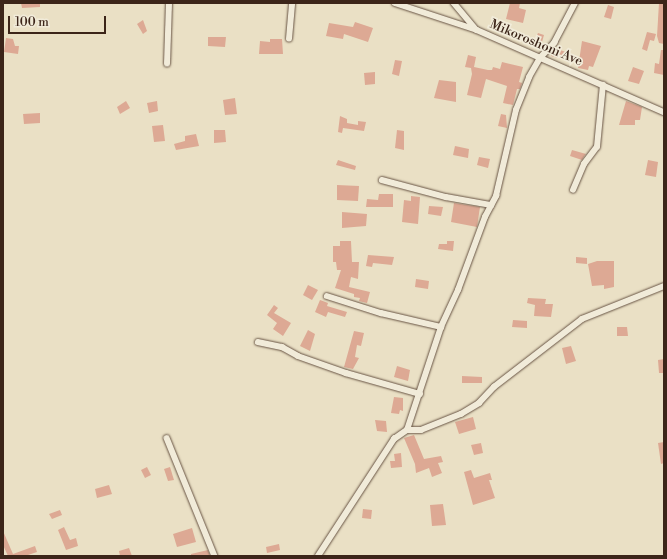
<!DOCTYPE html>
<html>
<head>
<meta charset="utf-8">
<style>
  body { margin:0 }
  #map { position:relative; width:667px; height:559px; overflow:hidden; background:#eae0c5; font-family:"Libre Bodoni",serif }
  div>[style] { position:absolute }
  .building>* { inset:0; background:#dda994 }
  .roads { filter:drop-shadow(0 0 1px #685444) drop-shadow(0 0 1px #685444) }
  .street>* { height:5.5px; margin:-2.75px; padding:0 2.75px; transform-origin:2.75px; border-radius:2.75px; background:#f1ebd9 }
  span { translate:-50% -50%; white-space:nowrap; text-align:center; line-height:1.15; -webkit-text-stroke:3.5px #f1ebd9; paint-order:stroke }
  .street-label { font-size:13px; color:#3c2519 }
  .frame { position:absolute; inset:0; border:4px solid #3c2519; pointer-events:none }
  .scale { position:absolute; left:8px; top:16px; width:98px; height:18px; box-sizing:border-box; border:2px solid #3c2519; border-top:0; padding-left:5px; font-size:12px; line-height:14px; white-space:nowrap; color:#3c2519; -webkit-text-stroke:3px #f1ebd9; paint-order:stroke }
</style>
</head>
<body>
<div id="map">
  <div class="building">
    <i style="clip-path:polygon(21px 3px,40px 3px,40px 7px,22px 8px)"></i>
    <i style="clip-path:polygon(510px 3px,520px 3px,519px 8px,526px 10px,523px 23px,506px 19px)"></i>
    <i style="clip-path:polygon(659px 3px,664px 3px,664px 44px,659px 43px,657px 36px)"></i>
    <i style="clip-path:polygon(608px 5px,614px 7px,611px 19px,604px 17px)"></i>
    <i style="clip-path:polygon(143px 20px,147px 31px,143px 34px,137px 24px)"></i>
    <i style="clip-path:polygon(355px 22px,373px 28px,368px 42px,344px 34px,343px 39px,326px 36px,329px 23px,353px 27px)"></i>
    <i style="clip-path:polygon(647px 32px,656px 34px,654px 41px,650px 40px,647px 51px,642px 49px)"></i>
    <i style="clip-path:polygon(538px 33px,544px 35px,542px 42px,535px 40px)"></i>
    <i style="clip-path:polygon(208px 37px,226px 37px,225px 47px,208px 46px)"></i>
    <i style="clip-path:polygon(6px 38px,13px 39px,15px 46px,19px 46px,18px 54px,4px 52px)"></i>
    <i style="clip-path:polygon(270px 39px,282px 39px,283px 54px,259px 54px,260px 41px,270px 42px)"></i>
    <i style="clip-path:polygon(582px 41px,601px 46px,593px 67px,589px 66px,588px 70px,578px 68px)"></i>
    <i style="clip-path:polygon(555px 48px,571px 54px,568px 61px,551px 56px)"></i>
    <i style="clip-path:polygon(661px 50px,664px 50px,664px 75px,654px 73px,655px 63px,659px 64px)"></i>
    <i style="clip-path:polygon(468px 55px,476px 57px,474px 67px,488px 70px,492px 70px,493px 67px,500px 69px,502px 62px,523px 67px,519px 82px,522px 83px,520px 89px,517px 89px,513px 105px,503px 103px,507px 86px,486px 79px,481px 98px,467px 95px,472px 74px,471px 68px,465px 67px)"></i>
    <i style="clip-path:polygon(395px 60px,402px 61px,399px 76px,392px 74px)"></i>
    <i style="clip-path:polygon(633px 67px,644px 71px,639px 84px,628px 81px)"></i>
    <i style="clip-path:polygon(375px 72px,375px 84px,365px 85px,364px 73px)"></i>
    <i style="clip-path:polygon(439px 80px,456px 82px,456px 102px,434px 98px)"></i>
    <i style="clip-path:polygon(235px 98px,237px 114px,225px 115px,223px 100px)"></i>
    <i style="clip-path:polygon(126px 101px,130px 108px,120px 114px,117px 107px)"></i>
    <i style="clip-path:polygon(157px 101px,158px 111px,149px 113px,147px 103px)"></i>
    <i style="clip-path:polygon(626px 101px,642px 107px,640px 120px,635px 120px,635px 125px,619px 125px)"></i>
    <i style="clip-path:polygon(40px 113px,40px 123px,24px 124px,23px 114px)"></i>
    <i style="clip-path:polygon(501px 114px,506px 115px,507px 128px,498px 126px)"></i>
    <i style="clip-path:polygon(340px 116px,347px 119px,347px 123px,358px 125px,358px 121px,366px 122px,364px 131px,343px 128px,342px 133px,338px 132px)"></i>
    <i style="clip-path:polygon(163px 125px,165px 141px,154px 142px,152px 126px)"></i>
    <i style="clip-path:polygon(214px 130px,225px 130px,226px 142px,214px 143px)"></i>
    <i style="clip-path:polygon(397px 130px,404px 131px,404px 150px,395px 148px)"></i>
    <i style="clip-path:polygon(196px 134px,199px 146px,176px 150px,174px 144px,185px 141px,185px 136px)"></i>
    <i style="clip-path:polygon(455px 146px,469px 149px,468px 158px,453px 155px)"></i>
    <i style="clip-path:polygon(572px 150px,586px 154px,585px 155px,582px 160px,570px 156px)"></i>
    <i style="clip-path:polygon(479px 157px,490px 159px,488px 168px,477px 165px)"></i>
    <i style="clip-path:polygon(338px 160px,356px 166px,355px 170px,336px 165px)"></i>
    <i style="clip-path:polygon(648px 160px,658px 162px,656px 177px,645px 175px)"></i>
    <i style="clip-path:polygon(337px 185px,359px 186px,358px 201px,337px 200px)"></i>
    <i style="clip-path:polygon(379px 194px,393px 194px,393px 207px,366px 207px,367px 199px,378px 200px)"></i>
    <i style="clip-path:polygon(411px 196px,420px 197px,418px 224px,402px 222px,404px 200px,411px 201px)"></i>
    <i style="clip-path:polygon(454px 203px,480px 207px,477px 227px,451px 222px)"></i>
    <i style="clip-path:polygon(429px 206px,443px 207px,441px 216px,428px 214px)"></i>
    <i style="clip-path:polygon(342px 212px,367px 214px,366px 226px,342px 228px)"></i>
    <i style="clip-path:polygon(340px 241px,351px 241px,352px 262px,359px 262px,358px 279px,351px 277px,349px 287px,370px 292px,367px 303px,359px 301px,360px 298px,354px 297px,354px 294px,335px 288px,341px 270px,337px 270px,336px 262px,333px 262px,333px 246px,340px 246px)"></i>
    <i style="clip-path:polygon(447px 241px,454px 241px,453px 251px,438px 249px,439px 244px,447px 244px)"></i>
    <i style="clip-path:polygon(368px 255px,394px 257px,392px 265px,373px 263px,372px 267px,366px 266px)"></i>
    <i style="clip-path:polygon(576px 257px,587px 258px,587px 264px,576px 263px)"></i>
    <i style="clip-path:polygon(597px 261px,614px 261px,614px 287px,604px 289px,604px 285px,592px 286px,588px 264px)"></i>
    <i style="clip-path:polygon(416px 279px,429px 281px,428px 289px,415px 287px)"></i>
    <i style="clip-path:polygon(308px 285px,318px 290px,312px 300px,303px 295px)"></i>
    <i style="clip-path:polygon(528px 298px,546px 299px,545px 304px,553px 304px,551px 317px,534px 316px,535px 305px,527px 303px)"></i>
    <i style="clip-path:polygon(320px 300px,328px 303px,327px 306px,347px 312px,345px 317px,328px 312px,326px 317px,315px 312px)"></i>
    <i style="clip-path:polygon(274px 305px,278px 308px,274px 313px,291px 323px,283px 336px,273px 329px,277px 323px,267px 315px)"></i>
    <i style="clip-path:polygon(513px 320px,527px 321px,527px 328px,512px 327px)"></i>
    <i style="clip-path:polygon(617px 327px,627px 327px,628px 336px,617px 336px)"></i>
    <i style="clip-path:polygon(308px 330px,315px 334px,310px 351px,300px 346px)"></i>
    <i style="clip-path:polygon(354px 331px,364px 333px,361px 346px,357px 345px,355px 357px,359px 358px,353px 369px,344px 367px)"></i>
    <i style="clip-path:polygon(571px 346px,576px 361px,566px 364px,562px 348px)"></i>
    <i style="clip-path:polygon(664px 359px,664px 373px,659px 373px,658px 360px)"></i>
    <i style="clip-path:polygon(397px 366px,410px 370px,408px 381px,394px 377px)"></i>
    <i style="clip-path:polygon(462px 376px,482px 377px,482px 383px,462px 383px)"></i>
    <i style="clip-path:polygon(394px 397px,403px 398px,403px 411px,400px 410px,399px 414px,391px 413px)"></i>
    <i style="clip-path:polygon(473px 417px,476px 429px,459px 434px,455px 422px)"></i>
    <i style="clip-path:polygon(375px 420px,386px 421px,387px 432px,377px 431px)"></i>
    <i style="clip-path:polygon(414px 435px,424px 459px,441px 456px,443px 462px,438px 463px,442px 473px,432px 477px,429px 468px,416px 473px,415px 464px,404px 438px)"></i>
    <i style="clip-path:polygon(664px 442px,664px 463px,661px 464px,658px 443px)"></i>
    <i style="clip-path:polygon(481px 443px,483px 453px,474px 455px,471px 445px)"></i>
    <i style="clip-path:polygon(401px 453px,402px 467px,391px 468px,390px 461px,395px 461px,394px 454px)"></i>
    <i style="clip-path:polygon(147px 467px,151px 475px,145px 478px,141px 470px)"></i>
    <i style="clip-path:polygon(170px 467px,174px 480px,168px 481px,164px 469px)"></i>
    <i style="clip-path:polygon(471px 470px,474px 478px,490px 473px,492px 480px,489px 480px,495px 498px,473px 505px,464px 472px)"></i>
    <i style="clip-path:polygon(109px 485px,112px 494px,97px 498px,95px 489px)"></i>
    <i style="clip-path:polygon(443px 504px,446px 525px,432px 526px,430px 505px)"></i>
    <i style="clip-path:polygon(363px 509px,372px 510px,371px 519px,362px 518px)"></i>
    <i style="clip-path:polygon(60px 510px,62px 515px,52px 519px,49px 514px)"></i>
    <i style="clip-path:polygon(64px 527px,70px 540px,76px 538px,78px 546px,66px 550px,58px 530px)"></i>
    <i style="clip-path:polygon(192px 528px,196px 542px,177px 547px,173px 534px)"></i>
    <i style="clip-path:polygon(3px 531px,13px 554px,35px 546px,37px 552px,25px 556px,8px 556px,3px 545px)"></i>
    <i style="clip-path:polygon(279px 544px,280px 550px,267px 553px,266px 547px)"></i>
    <i style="clip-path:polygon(129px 548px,132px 556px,120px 556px,119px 551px)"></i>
    <i style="clip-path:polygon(208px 550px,210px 556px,191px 556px,191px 554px)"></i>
  </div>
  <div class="roads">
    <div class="street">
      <i style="left:395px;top:3px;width:86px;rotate:18.2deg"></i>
      <i style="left:477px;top:30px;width:204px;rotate:23.7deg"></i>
      <i style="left:454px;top:3px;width:35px;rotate:50deg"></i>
      <i style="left:289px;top:39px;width:36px;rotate:-85deg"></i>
      <i style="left:167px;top:64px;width:61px;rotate:-88.1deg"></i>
      <i style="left:382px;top:180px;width:66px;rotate:14.9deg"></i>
      <i style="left:446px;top:197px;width:46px;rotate:10.1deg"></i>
      <i style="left:573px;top:190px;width:28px;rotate:-67deg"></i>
      <i style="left:584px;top:164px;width:21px;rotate:-53deg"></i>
      <i style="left:597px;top:147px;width:62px;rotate:-84.5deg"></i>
      <i style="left:327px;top:296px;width:57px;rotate:17.5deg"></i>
      <i style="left:381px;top:313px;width:62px;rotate:13.1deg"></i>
      <i style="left:258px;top:342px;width:25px;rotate:12deg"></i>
      <i style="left:282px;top:347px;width:18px;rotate:29deg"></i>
      <i style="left:298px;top:356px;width:51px;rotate:19.5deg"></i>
      <i style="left:346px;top:373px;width:77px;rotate:15.8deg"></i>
      <i style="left:407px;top:430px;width:14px"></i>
      <i style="left:421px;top:430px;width:43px;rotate:-21.8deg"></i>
      <i style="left:461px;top:414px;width:21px;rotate:-31deg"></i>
      <i style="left:479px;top:403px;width:22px;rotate:-47deg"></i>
      <i style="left:494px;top:387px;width:111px;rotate:-37.7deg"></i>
      <i style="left:582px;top:319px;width:88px;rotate:-21.9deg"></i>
      <i style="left:167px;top:438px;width:127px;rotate:67.9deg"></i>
      <i style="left:318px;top:556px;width:140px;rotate:-57deg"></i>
      <i style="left:394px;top:439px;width:16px;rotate:-35deg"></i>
      <i style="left:407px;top:430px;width:108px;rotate:-71.7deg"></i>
      <i style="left:441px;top:327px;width:41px;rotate:-65.3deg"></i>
      <i style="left:458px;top:290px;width:78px;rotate:-69.7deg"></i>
      <i style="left:485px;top:217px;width:24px;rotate:-62deg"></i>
      <i style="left:496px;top:196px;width:88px;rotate:-76.9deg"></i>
      <i style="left:516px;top:110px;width:35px;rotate:-68deg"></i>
      <i style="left:529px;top:77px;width:22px;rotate:-60deg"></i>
      <i style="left:540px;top:58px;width:21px;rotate:-47deg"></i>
      <i style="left:554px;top:43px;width:45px;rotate:-62.3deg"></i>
    </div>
  </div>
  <div class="street-label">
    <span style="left:536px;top:43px;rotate:23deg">Mikoroshoni Ave</span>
  </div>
  <div class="frame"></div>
  <div class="scale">100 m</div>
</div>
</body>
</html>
